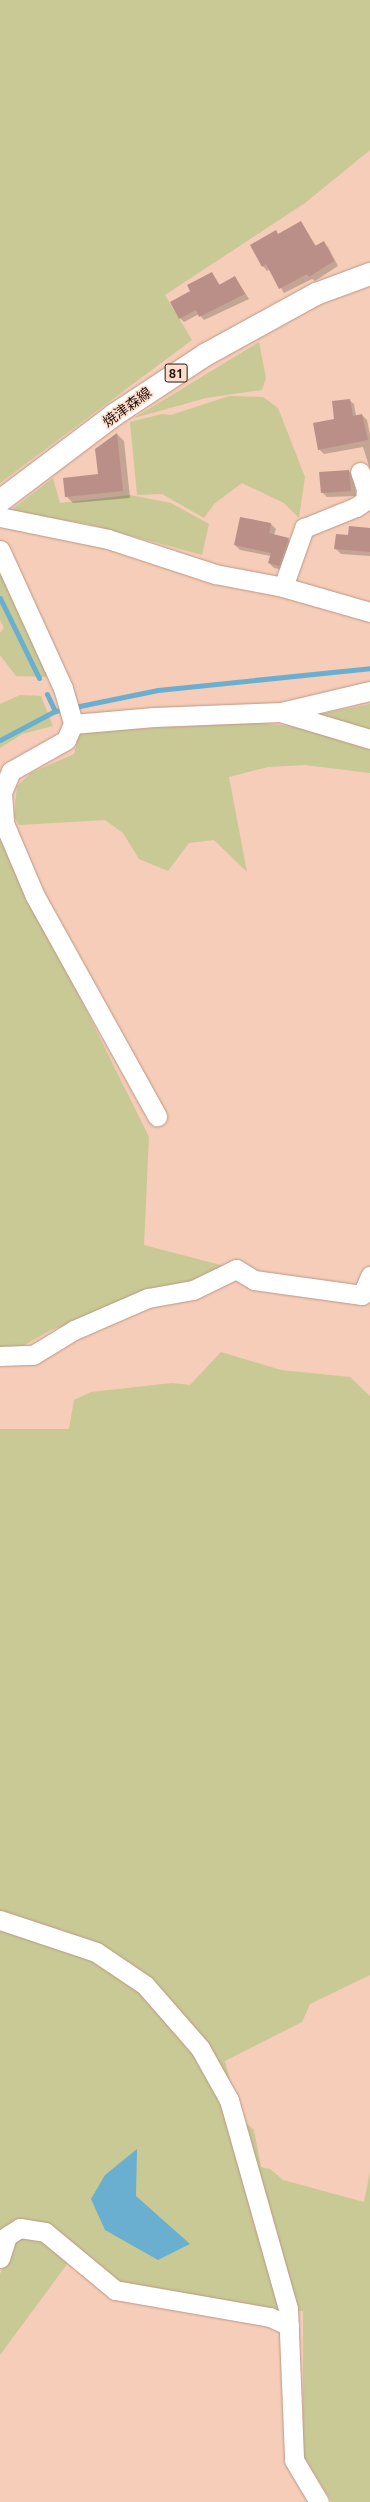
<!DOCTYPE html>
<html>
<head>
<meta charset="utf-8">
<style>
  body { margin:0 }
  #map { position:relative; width:370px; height:2502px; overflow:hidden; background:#f5cdb8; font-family:Ubuntu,"Noto Sans JP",sans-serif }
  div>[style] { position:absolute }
  .green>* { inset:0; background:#c8c995 }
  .water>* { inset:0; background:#6aafcf }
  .shadow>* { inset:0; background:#0003 }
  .stream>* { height:5px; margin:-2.5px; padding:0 2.5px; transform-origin:2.5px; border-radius:2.5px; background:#6aafcf }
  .building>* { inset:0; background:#ba8f88 }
  .roads { filter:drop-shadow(0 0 1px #bd9683) drop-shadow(0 0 1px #bd9683) }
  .street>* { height:19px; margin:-9.5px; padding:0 9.5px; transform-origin:9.5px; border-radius:9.5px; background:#fff }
  .primary>* { height:22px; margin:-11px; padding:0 11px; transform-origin:11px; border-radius:11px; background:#fff }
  span { translate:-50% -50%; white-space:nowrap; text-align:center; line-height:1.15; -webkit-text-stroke:3px #fddccb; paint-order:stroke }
  .shield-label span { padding:1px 3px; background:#fddccb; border:1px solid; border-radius:3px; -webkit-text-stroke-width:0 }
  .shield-label { font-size:13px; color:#23150d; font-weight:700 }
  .street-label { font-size:14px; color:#23150d }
</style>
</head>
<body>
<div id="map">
  <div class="green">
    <i style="clip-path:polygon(0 0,370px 0,370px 150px,305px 203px,165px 295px,192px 340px,0 483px)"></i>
    <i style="clip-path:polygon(259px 342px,266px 378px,262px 390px,206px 398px,134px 418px)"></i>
    <i style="clip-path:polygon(229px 396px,263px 397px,278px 408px,305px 477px,299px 518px,284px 503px,242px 483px,214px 504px,204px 518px,162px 494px,137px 495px,130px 422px,162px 414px,171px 415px)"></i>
    <i style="clip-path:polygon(53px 478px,60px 503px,130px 495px,171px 503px,209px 524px,202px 555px,88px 524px,10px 511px)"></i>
    <i style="clip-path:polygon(0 569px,50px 677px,16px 676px,0 655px,0 633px,4px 628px,0 620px)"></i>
    <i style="clip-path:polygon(20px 695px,41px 696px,53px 726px,22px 734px,0 748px,0 704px)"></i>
    <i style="clip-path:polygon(370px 704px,370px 741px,321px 714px)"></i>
    <i style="clip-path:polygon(253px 723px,282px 725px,303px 729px,370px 750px,370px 773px,305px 765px,268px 767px,229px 777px,247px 872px,214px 840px,189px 843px,168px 871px,139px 859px,123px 833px,105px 820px,19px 825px,14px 816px,17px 786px,31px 773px,74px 754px,80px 732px)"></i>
    <i style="clip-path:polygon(0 836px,149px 1137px,144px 1245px,236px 1269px,51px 1330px,0 1359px)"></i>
    <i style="clip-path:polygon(221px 1352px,281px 1370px,350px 1377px,370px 1396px,370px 1975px,310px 2004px,302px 2022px,225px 2061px,231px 2084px,232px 2111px,254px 2130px,261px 2167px,270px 2169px,283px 2180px,364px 2202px,370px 2172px,370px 2502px,332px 2502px,303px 2455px,303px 2311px,210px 2306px,115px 2290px,73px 2256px,0 2355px,0 2274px,13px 2244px,0 2270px,0 1429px,69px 1429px,74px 1400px,91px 1392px,172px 1383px,190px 1385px)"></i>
  </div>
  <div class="water">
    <i style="clip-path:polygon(137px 2149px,136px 2196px,190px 2244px,158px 2260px,105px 2230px,91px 2199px,105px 2175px)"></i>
  </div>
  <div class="shadow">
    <i style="clip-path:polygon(301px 222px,316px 246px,323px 242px,328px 247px,338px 266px,315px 281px,312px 279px,284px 293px,270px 269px,267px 271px,263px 266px,276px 232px,279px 235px)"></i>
    <i style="clip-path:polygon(212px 273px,220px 285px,235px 277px,249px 299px,204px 320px,199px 314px,184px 322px,180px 318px,191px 291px)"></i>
    <i style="clip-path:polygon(349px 400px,354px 404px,356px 416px,362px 415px,367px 420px,370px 435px,370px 469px,363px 447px,324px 454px,319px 449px)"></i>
    <i style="clip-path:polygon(117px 434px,124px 441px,130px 498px,73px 503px,66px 496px,99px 475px,96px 449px)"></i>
    <i style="clip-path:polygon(349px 471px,354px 477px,356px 496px,327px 497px,322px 492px)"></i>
    <i style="clip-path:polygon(271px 524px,276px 529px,274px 535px,288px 539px,293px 544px,284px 570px,274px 568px,269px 563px,271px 556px,240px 550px,235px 545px)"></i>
    <i style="clip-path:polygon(370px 529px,370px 556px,341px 554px,335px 548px,349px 536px)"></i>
  </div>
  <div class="stream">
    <i style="left:0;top:598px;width:89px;rotate:64deg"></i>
    <i style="left:47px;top:694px;width:19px;rotate:65deg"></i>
    <i style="left:0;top:740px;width:62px;rotate:-27.8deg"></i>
    <i style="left:55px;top:711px;width:105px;rotate:-11.5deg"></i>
    <i style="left:158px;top:690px;width:213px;rotate:-5.9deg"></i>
  </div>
  <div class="building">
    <i style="clip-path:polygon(301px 221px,315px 246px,324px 241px,334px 261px,309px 277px,307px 274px,279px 289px,266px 264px,262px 267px,250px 245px,276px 230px,278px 234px)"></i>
    <i style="clip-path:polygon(212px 272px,219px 285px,235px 276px,245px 294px,199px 317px,196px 310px,179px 319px,170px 302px,190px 291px,187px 285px)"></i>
    <i style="clip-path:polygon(350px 399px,353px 416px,362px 414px,368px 440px,318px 450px,313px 423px,334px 419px,332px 401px)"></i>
    <i style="clip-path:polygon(117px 433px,123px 491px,65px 497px,63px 478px,98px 474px,95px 449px)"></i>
    <i style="clip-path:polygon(349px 470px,351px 491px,321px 493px,319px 472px)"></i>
    <i style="clip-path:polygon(240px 517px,271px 523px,269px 533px,289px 538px,279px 566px,268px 563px,271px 553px,234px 545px)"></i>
    <i style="clip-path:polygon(349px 526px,370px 528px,370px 552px,334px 549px,336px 534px,348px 535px)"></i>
  </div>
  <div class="roads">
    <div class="street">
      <i style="left:0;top:517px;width:110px;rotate:11.5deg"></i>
      <i style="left:108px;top:539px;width:113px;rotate:18.1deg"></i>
      <i style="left:215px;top:574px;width:69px;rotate:10.8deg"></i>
      <i style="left:283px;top:587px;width:91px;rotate:16deg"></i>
      <i style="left:0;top:550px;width:152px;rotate:65.5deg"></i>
      <i style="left:63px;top:688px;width:37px;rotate:74deg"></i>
      <i style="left:73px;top:724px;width:17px;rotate:114deg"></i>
      <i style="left:66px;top:740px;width:63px;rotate:150.6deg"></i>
      <i style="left:11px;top:771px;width:23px;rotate:113deg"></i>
      <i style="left:2px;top:792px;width:31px;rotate:86deg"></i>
      <i style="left:4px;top:823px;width:79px;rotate:67deg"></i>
      <i style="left:35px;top:896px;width:252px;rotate:61deg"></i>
      <i style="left:283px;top:587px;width:63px;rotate:-70.4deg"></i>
      <i style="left:304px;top:528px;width:56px;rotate:-22deg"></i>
      <i style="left:356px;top:507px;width:11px;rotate:-34deg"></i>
      <i style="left:365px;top:501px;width:12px;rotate:-85deg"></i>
      <i style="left:366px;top:489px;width:18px;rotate:-109deg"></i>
      <i style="left:283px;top:713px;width:91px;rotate:16.6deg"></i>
      <i style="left:73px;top:724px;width:81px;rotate:-4.9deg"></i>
      <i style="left:154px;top:717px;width:127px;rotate:-2.3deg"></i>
      <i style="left:281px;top:712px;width:91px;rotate:-13.3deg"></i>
      <i style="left:0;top:1356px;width:33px;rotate:-2deg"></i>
      <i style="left:33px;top:1355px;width:48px;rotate:-31.4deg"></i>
      <i style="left:74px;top:1330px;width:81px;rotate:-23.4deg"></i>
      <i style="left:148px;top:1298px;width:46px;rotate:-10.1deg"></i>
      <i style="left:193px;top:1290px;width:48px;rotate:-26deg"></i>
      <i style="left:236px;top:1269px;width:21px;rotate:31deg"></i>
      <i style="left:254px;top:1280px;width:109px;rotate:7.9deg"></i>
      <i style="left:362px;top:1295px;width:21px;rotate:-67deg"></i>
      <i style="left:0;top:1920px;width:101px;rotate:18.4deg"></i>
      <i style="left:96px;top:1952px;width:59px;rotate:34deg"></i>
      <i style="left:145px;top:1985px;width:84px;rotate:48.9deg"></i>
      <i style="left:200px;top:2048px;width:60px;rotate:60.9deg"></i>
      <i style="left:229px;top:2100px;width:216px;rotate:74.2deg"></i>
      <i style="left:288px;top:2308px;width:152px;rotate:87.7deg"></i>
      <i style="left:294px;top:2460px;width:49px;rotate:59.2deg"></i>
      <i style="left:0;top:2258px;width:23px;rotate:-72deg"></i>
      <i style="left:7px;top:2236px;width:15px;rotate:-32deg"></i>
      <i style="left:20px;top:2228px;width:25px;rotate:9deg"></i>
      <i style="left:45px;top:2232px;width:91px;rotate:39.6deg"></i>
      <i style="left:115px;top:2290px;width:157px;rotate:9.9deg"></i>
      <i style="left:270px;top:2317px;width:21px;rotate:25deg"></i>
    </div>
    <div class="primary">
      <i style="left:0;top:501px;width:143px;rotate:-37deg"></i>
      <i style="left:114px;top:415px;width:109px;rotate:-33.4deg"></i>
      <i style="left:205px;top:355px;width:127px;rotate:-28.8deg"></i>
      <i style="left:316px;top:294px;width:58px;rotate:-20.3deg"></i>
    </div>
  </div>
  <div class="shield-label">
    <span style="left:176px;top:373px">81</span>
  </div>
  <div class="street-label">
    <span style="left:127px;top:407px;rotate:-36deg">焼津森線</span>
  </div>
</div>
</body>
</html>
